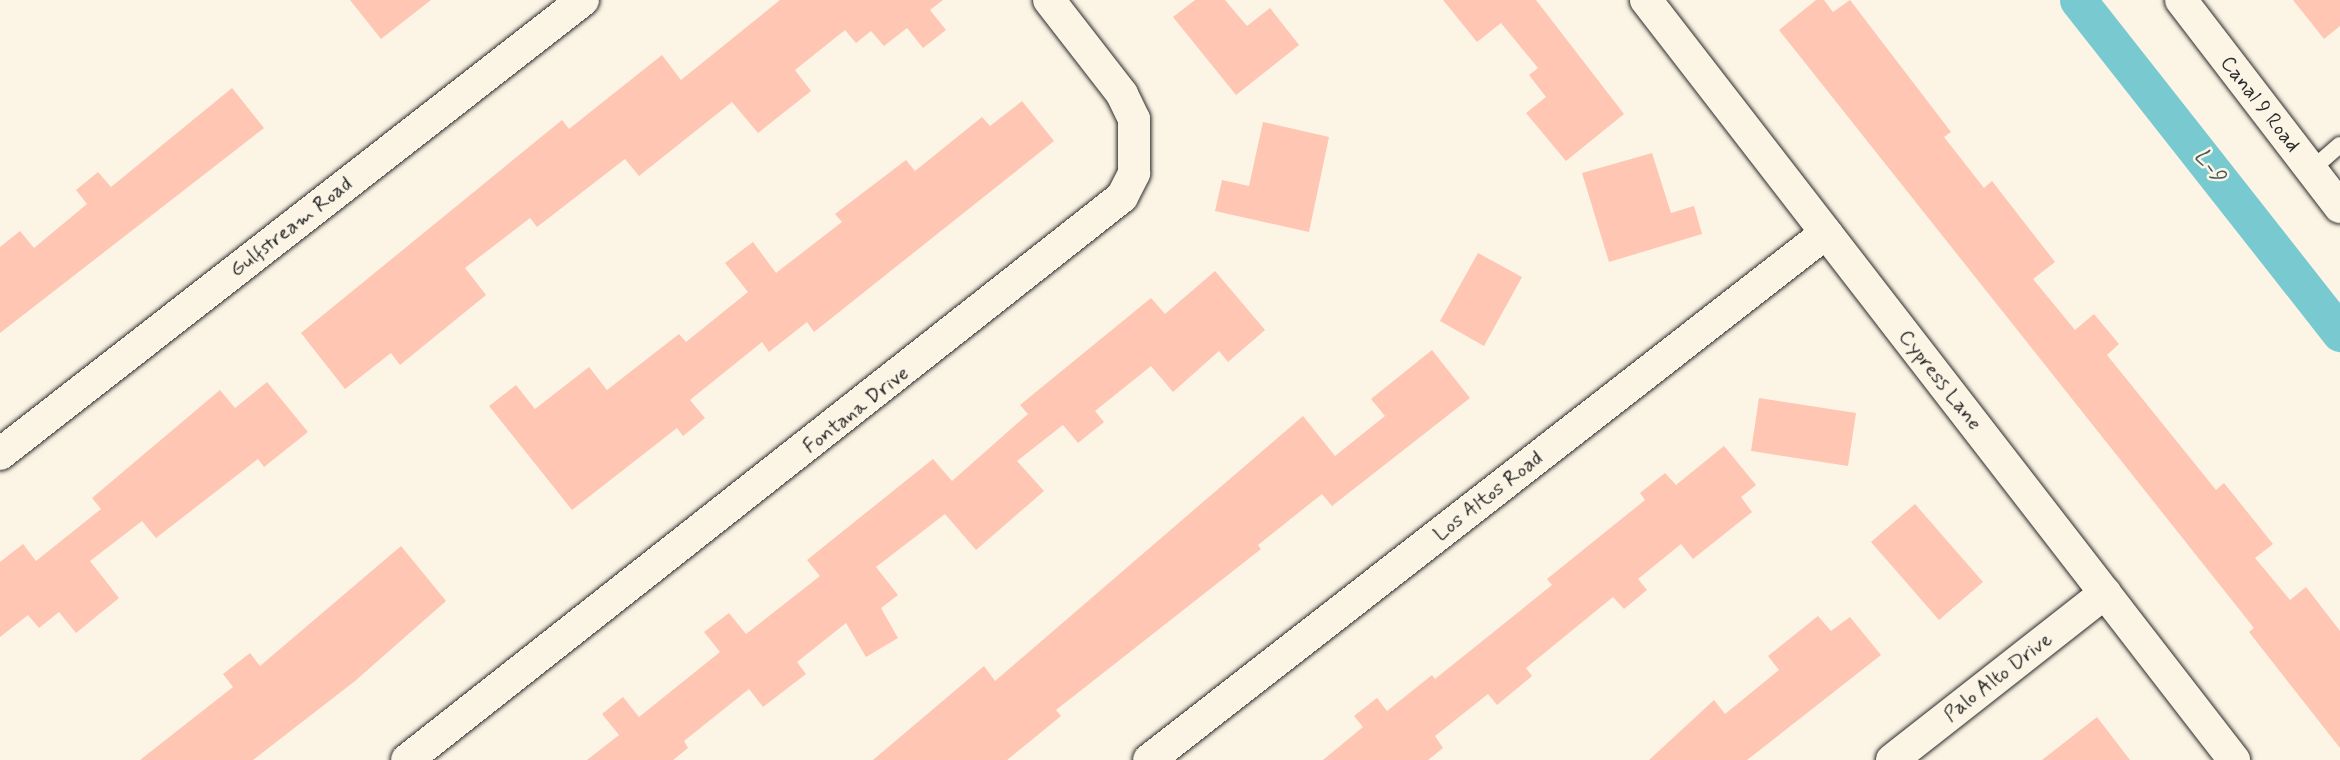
<!DOCTYPE html>
<html>
<head>
<meta charset="utf-8">
<style>
  body { margin:0 }
  #map { position:relative; width:2340px; height:760px; overflow:hidden; background:#fcf5e5; font-family:Mynerve,sans-serif }
  div>[style] { position:absolute }
  .canal>* { height:37px; margin:-18.5px; padding:0 18.5px; transform-origin:18.5px; border-radius:18.5px; background:#78c9d0 }
  .building>* { inset:0; background:#fec6b3 }
  .roads { filter:drop-shadow(0 0 2px #2b2b2b) drop-shadow(0 0 2px #2b2b2b) }
  .lane>* { height:16px; margin:-8px; padding:0 8px; transform-origin:8px; border-radius:8px; background:#fcf5e5 }
  .street>* { height:32px; margin:-16px; padding:0 16px; transform-origin:16px; border-radius:16px; background:#fcf5e5 }
  span { translate:-50% -50%; white-space:nowrap; text-align:center; line-height:1.15; -webkit-text-stroke:5px #fcf5e5; paint-order:stroke }
  .street-label { font-size:21px; color:#2b2b2b }
  .water-label { font-size:23px; color:#425a5d; font-style:italic }
</style>
</head>
<body>
<div id="map">
  <div class="canal">
    <i style="left:2078px;top:0;width:424px;rotate:51.8deg"></i>
  </div>
  <div class="building">
    <i style="clip-path:polygon(350px 0,431px 0,381px 39px)"></i>
    <i style="clip-path:polygon(780px 0,943px 0,930px 10px,946px 30px,923px 48px,907px 28px,884px 46px,871px 31px,856px 43px,845px 30px,795px 70px,811px 91px,758px 133px,732px 102px,639px 176px,625px 159px,537px 227px,530px 218px,465px 268px,486px 295px,400px 365px,391px 353px,345px 389px,301px 333px,562px 120px,569px 129px,662px 55px,681px 80px)"></i>
    <i style="clip-path:polygon(1195px 0,1225px 0,1247px 26px,1270px 8px,1299px 45px,1236px 95px,1173px 17px)"></i>
    <i style="clip-path:polygon(1443px 0,1536px 0,1624px 114px,1566px 161px,1526px 113px,1546px 97px,1529px 75px,1538px 68px,1501px 23px,1477px 42px)"></i>
    <i style="clip-path:polygon(1816px 0,1824px 0,1833px 12px,1850px 0,1951px 132px,1944px 137px,1984px 188px,1992px 181px,2055px 262px,2033px 279px,2075px 330px,2094px 314px,2119px 344px,2107px 355px,2216px 490px,2224px 483px,2273px 544px,2255px 558px,2290px 600px,2306px 587px,2340px 631px,2340px 748px,2249px 632px,2254px 628px,1779px 30px)"></i>
    <i style="clip-path:polygon(2293px 0,2340px 0,2340px 26px,2324px 39px)"></i>
    <i style="clip-path:polygon(232px 88px,264px 128px,0 333px,0 247px,20px 231px,34px 248px,87px 204px,76px 190px,98px 172px,111px 187px)"></i>
    <i style="clip-path:polygon(1022px 101px,1054px 141px,814px 332px,807px 322px,769px 352px,762px 342px,690px 400px,705px 418px,683px 436px,677px 428px,572px 510px,489px 406px,516px 385px,535px 409px,589px 367px,607px 390px,679px 334px,686px 342px,748px 292px,725px 263px,753px 242px,776px 273px,842px 222px,835px 214px,906px 160px,915px 171px,982px 117px,990px 126px)"></i>
    <i style="clip-path:polygon(1263px 122px,1329px 137px,1309px 232px,1215px 211px,1222px 180px,1249px 186px)"></i>
    <i style="clip-path:polygon(1652px 153px,1671px 213px,1694px 206px,1702px 234px,1609px 262px,1582px 173px)"></i>
    <i style="clip-path:polygon(1478px 253px,1522px 277px,1484px 346px,1440px 321px)"></i>
    <i style="clip-path:polygon(1215px 271px,1265px 330px,1228px 362px,1219px 351px,1173px 392px,1151px 366px,1095px 411px,1104px 422px,1078px 443px,1063px 425px,1017px 461px,1044px 491px,976px 550px,945px 514px,876px 567px,898px 595px,881px 608px,898px 638px,866px 657px,846px 623px,797px 662px,806px 674px,763px 707px,749px 689px,684px 741px,688px 748px,673px 760px,587px 760px,619px 735px,602px 714px,623px 697px,639px 717px,720px 652px,704px 632px,729px 613px,746px 634px,820px 576px,807px 560px,933px 459px,952px 481px,1028px 414px,1020px 405px,1151px 298px,1165px 314px)"></i>
    <i style="clip-path:polygon(1432px 350px,1470px 398px,1332px 506px,1322px 494px,1258px 545px,1261px 549px,1056px 710px,1061px 716px,1007px 760px,873px 760px,984px 666px,995px 681px,1303px 416px,1335px 456px,1385px 416px,1371px 399px)"></i>
    <i style="clip-path:polygon(267px 382px,308px 432px,264px 467px,258px 459px,156px 538px,142px 521px,90px 561px,119px 598px,76px 633px,59px 612px,39px 628px,28px 615px,0 637px,0 562px,23px 544px,36px 561px,101px 509px,92px 498px,220px 390px,235px 408px)"></i>
    <i style="clip-path:polygon(1759px 398px,1856px 413px,1848px 466px,1751px 451px)"></i>
    <i style="clip-path:polygon(1724px 446px,1756px 485px,1741px 497px,1752px 512px,1693px 559px,1681px 544px,1638px 579px,1647px 590px,1624px 609px,1613px 597px,1526px 668px,1532px 676px,1497px 705px,1488px 694px,1435px 736px,1443px 748px,1428px 760px,1323px 760px,1363px 727px,1354px 716px,1377px 698px,1387px 711px,1432px 675px,1435px 679px,1552px 585px,1547px 579px,1645px 500px,1640px 493px,1665px 473px,1676px 485px)"></i>
    <i style="clip-path:polygon(1915px 504px,1983px 582px,1939px 620px,1871px 542px)"></i>
    <i style="clip-path:polygon(401px 546px,446px 601px,355px 681px,253px 760px,140px 760px,233px 687px,223px 674px,250px 653px,260px 666px)"></i>
    <i style="clip-path:polygon(1818px 616px,1831px 631px,1850px 617px,1881px 655px,1747px 760px,1649px 760px,1714px 700px,1725px 714px,1779px 670px,1768px 656px)"></i>
    <i style="clip-path:polygon(2097px 717px,2130px 760px,2042px 760px)"></i>
  </div>
  <div class="roads">
    <div class="lane">
      <i style="left:2311px;top:170px;width:38px;rotate:-41deg"></i>
    </div>
    <div class="street">
      <i style="left:1646px;top:0;width:961px;rotate:52.27deg"></i>
      <i style="left:2181px;top:0;width:261px;rotate:52.5deg"></i>
      <i style="left:0;top:454px;width:739px;rotate:-37.91deg"></i>
      <i style="left:407px;top:760px;width:910px;rotate:-38.22deg"></i>
      <i style="left:1122px;top:197px;width:27px;rotate:-63deg"></i>
      <i style="left:1134px;top:173px;width:54px;rotate:-90deg"></i>
      <i style="left:1134px;top:119px;width:28px;rotate:-116deg"></i>
      <i style="left:1122px;top:94px;width:119px;rotate:-127.8deg"></i>
      <i style="left:1149px;top:760px;width:858px;rotate:-37.9deg"></i>
      <i style="left:1892px;top:760px;width:271px;rotate:-38.1deg"></i>
    </div>
  </div>
  <div class="street-label">
    <span style="left:2260px;top:104px;rotate:52deg">Canal 9 Road</span>
    <span style="left:291px;top:227px;rotate:-38deg">Gulfstream Road</span>
    <span style="left:1940px;top:380px;rotate:52deg">Cypress Lane</span>
    <span style="left:856px;top:410px;rotate:-38deg">Fontana Drive</span>
    <span style="left:1488px;top:496px;rotate:-38deg">Los Altos Road</span>
    <span style="left:1998px;top:677px;rotate:-38deg">Palo Alto Drive</span>
  </div>
  <div class="water-label">
    <span style="left:2209px;top:166px;rotate:52deg">L-9</span>
  </div>
</div>
</body>
</html>
